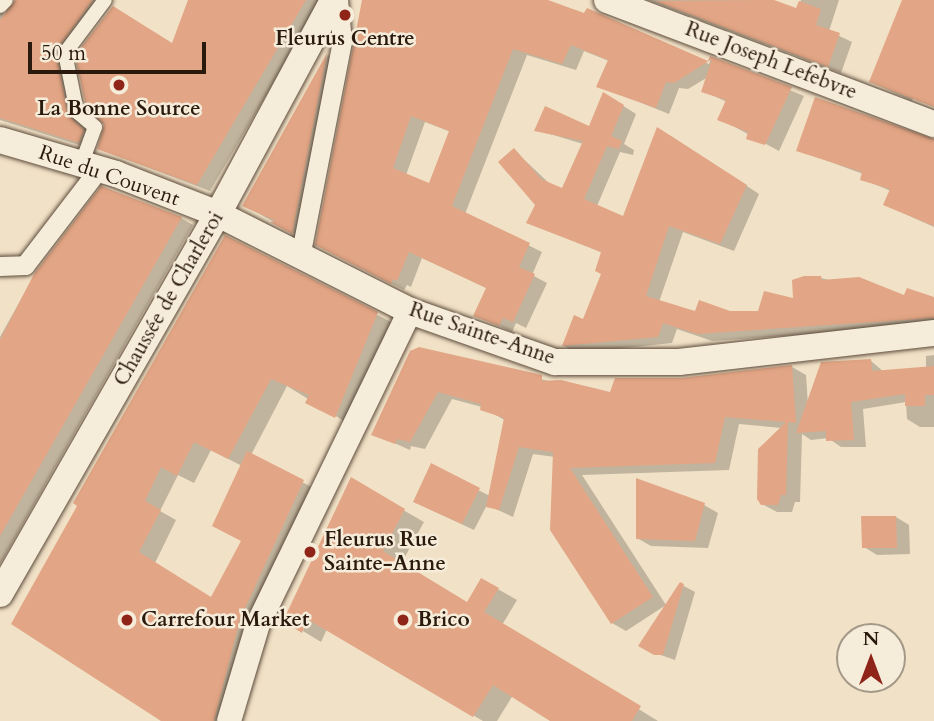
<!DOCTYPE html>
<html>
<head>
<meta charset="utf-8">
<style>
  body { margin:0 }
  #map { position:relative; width:934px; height:721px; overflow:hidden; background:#f1e1c6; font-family:Cardo,serif }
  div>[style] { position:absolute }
  .shadow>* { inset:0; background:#0003 }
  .building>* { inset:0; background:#e2a585 }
  .roads { filter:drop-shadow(0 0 2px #5c4b3b) drop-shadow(0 0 2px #5c4b3b) }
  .pedestrian>* { height:14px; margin:-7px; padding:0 7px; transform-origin:7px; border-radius:7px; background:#f6ecda }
  .minor>* { height:19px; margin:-9.5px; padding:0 9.5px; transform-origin:9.5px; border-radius:9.5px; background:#f6ecda }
  .tertiary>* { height:24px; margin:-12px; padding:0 12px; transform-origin:12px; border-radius:12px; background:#f6ecda }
  .secondary>* { height:26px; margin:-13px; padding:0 13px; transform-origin:13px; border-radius:13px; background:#f6ecda }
  .dots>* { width:19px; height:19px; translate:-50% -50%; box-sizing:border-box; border:4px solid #f6ecda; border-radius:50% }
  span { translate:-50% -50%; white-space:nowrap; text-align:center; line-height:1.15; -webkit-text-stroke:5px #f6ecda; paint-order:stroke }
  .poi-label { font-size:21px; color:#2a190d; font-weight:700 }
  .left { translate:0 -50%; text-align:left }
  .street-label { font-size:21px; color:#2a190d }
  .north { position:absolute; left:836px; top:623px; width:70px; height:70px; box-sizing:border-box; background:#f6ecda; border:2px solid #a49888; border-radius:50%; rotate:0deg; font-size:19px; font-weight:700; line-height:28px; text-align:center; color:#2a190d }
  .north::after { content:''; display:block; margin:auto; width:24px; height:32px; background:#8f2418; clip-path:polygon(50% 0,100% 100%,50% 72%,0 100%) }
  .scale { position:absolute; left:28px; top:42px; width:178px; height:32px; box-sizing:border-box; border:4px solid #2a190d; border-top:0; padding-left:9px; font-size:21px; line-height:24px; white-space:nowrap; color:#2a190d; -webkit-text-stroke:5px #f6ecda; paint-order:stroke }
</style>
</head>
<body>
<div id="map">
  <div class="shadow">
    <i style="clip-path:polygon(0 0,5px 7px,3px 19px,16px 0,104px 0,67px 59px,80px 123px,95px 138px,92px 149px,0 120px)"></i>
    <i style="clip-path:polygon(189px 0,322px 0,210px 191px,99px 149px,173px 45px)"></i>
    <i style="clip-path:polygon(evenodd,365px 0,542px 0,585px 15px,587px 10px,709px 64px,711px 58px,804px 96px,779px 151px,720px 119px,727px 102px,703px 91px,708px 77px,688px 89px,679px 88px,669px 114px,599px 86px,609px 61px,584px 51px,576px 70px,527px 55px,465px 214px,542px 252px,532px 275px,547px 283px,526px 328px,516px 323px,512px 332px,476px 315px,487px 288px,422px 258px,411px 287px,407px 285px,404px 290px,330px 252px,365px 0,425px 122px,451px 132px,429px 186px,406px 175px,425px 122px)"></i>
    <i style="clip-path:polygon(648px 0,769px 0,797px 10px,801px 0,839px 0,829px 31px,852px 42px,841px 73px)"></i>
    <i style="clip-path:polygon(904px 0,934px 0,934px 48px,912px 101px,871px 82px)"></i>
    <i style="clip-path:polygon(328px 55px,340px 62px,306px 240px,244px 205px)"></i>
    <i style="clip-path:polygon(617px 102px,636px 114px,624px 144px,634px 150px,633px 155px,620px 152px,597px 206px,624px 218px,671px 136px,759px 194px,734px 251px,683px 232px,659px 302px,696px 314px,759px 313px,795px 300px,821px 278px,905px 298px,934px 297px,934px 325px,712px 341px,677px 329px,672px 343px,576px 353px,564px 346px,584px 321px,603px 273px,603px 253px,529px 223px,537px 204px,514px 150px,551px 185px,563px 190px,583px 144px,537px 130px,590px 128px)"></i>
    <i style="clip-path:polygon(934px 139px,934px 227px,885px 205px,891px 191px,862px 179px,863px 174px,798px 150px)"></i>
    <i style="clip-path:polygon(181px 218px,193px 225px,0 564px,0 337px,35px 274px)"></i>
    <i style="clip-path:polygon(evenodd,226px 237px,393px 323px,352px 426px,287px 386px,251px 455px,319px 491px,233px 721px,165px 721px,14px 623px,226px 237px,211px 450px,242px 466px,243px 541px,212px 599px,155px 563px,176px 520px,160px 511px,178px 475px,194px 483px,211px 450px)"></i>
    <i style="clip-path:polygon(411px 352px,611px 394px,681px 379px,792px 367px,806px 375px,808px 405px,871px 361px,884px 372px,926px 368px,926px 356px,934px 355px,934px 427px,920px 427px,907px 419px,906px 402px,863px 409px,866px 447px,841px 447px,828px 438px,811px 440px,802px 434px,800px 502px,795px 502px,792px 512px,777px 512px,762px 504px,782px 428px,739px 424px,729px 470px,582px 475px,666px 605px,626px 631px,612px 623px,555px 457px,533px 454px,513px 517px,487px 505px,474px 530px,427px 508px,431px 466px,490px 496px,506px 421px,482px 407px,452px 399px,425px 449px,411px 446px,410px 450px,374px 434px)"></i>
    <i style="clip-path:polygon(351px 480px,424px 522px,401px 564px,468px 604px,482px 580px,517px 600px,502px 625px,658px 721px,555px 721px,513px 695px,497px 721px,483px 721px,327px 629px,321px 642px,303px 631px)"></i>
    <i style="clip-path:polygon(704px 505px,718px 513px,708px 548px,651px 546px,637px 538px)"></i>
    <i style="clip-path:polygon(896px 517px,909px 525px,910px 554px,877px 555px,864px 547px)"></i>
    <i style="clip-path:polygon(680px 584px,695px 592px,675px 660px,652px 652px)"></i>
  </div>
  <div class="building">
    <i style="clip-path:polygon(15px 0,93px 0,56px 51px,68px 114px,84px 130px,79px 143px,0 118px,0 20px)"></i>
    <i style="clip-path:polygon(188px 0,306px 0,197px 185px,97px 149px,104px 125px,86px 107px,75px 55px,113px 6px,172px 43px)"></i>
    <i style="clip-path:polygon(evenodd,362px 0,548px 0,584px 13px,587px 8px,708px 61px,710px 56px,792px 87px,765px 145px,746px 139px,748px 132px,717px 120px,726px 100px,701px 92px,712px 59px,674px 83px,666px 82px,656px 108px,596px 87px,608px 60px,571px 45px,562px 64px,513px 49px,452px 206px,530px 243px,519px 267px,535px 274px,513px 322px,503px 318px,499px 326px,473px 316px,486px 288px,409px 252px,397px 281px,393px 279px,391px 284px,315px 245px,362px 0,411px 116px,449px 131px,429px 183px,393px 168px,411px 116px)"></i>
    <i style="clip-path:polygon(774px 0,796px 8px,799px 1px,821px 9px,816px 25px,840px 33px,828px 67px,655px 1px)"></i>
    <i style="clip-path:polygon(902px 0,934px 0,934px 107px,869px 82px)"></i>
    <i style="clip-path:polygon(327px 53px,292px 234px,270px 222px,276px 221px,242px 206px)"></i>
    <i style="clip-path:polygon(603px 92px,624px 105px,611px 136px,622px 141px,619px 149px,607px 146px,584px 199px,623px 216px,657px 127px,747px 185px,720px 244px,669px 226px,646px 296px,695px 311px,699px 300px,730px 311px,758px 311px,764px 291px,793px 298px,792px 280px,804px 276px,821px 276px,822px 280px,859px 277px,904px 295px,907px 288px,934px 297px,934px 318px,697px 334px,663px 323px,658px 337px,562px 346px,574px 315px,583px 319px,601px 274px,595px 271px,601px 252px,526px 223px,535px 205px,498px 162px,514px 148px,541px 179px,562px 188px,583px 141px,534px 131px,545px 106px,589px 126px)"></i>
    <i style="clip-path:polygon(815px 97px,934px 139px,934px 226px,883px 205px,890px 189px,860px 180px,862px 172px,796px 151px)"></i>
    <i style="clip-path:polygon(101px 186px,182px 217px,0 536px,0 340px,34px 274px)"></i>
    <i style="clip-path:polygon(225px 235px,378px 312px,335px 418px,305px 403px,309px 395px,271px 379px,228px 459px,194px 442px,177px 476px,161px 467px,145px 501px,161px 510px,139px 552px,211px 597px,241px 541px,212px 526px,247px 451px,304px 480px,240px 619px,214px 721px,161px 721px,11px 624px,77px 506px,73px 503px)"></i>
    <i style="clip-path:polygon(419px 347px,542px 375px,542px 381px,561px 380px,610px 392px,615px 378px,681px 378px,792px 365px,796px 423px,788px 422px,786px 495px,781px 495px,778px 505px,761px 505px,757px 499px,758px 449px,786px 422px,725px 417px,715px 463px,570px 468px,653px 597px,611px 624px,550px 530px,553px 452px,519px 447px,499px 510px,486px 507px,504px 418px,480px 410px,481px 404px,438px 392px,410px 442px,397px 439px,395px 444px,371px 435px,410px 351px)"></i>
    <i style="clip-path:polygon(871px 359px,872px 371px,934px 366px,934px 395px,925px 395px,925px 406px,905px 406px,905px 394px,851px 402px,854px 440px,826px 441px,826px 431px,796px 433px,821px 362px)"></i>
    <i style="clip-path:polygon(431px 463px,480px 488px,462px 524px,413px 502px)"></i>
    <i style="clip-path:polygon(351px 477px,405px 509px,383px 551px,467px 602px,481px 578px,499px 588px,484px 612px,641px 706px,632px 721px,550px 721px,493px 685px,473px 717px,307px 619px,302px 633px,283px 621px)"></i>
    <i style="clip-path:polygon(636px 478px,705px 503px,695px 541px,636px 539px)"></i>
    <i style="clip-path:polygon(861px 516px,896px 516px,897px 548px,862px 548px)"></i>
    <i style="clip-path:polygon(680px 582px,684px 584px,663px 655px,654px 655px,638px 646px)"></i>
  </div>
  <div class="roads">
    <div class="pedestrian">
      <i style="left:0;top:6px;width:8px;rotate:-45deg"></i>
      <i style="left:81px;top:165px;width:40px;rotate:-69.8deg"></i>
      <i style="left:95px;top:127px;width:23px;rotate:-140deg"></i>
      <i style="left:77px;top:112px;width:60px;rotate:-101.5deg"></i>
      <i style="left:65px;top:53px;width:66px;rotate:-53deg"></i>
    </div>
    <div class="minor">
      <i style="left:301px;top:252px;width:214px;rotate:-79deg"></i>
      <i style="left:342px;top:42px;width:42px;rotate:-95.4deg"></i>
      <i style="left:0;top:266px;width:25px;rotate:-2deg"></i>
      <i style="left:25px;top:265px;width:120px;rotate:-52.5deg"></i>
    </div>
    <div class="tertiary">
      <i style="left:229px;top:721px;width:101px;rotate:-73.4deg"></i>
      <i style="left:258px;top:624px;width:348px;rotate:-64.1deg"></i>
    </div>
    <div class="secondary">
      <i style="left:607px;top:0;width:350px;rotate:20.8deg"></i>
      <i style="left:0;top:140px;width:121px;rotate:16.3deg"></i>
      <i style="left:116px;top:174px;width:110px;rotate:21.4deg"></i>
      <i style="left:218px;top:214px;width:215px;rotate:26.8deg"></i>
      <i style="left:410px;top:311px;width:154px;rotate:19.4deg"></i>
      <i style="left:555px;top:362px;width:124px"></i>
      <i style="left:679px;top:362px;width:257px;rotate:-6.5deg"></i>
      <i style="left:0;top:594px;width:438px;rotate:-60.2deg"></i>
      <i style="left:218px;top:214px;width:243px;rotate:-61.7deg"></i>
    </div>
  </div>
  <div class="dots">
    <i style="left:345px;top:15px;background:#8f2418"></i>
    <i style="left:119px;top:85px;background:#8f2418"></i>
    <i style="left:310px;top:552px;background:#8f2418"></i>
    <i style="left:127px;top:620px;background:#8f2418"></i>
    <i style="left:403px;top:620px;background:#8f2418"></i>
  </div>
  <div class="poi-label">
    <span style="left:345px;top:39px">Fleurus Centre</span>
    <span style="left:119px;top:109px">La Bonne Source</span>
    <span class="left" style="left:324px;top:552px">Fleurus Rue<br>Sainte-Anne</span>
    <span class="left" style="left:141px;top:620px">Carrefour Market</span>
    <span class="left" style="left:417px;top:620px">Brico</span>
  </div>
  <div class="street-label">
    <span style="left:771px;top:61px;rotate:21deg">Rue Joseph Lefebvre</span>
    <span style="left:109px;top:176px;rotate:19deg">Rue du Couvent</span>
    <span style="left:169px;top:299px;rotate:-60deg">Chaussée de Charleroi</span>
    <span style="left:482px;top:334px;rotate:19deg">Rue Sainte-Anne</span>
  </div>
  <div class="north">N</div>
  <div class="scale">50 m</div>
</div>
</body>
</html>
